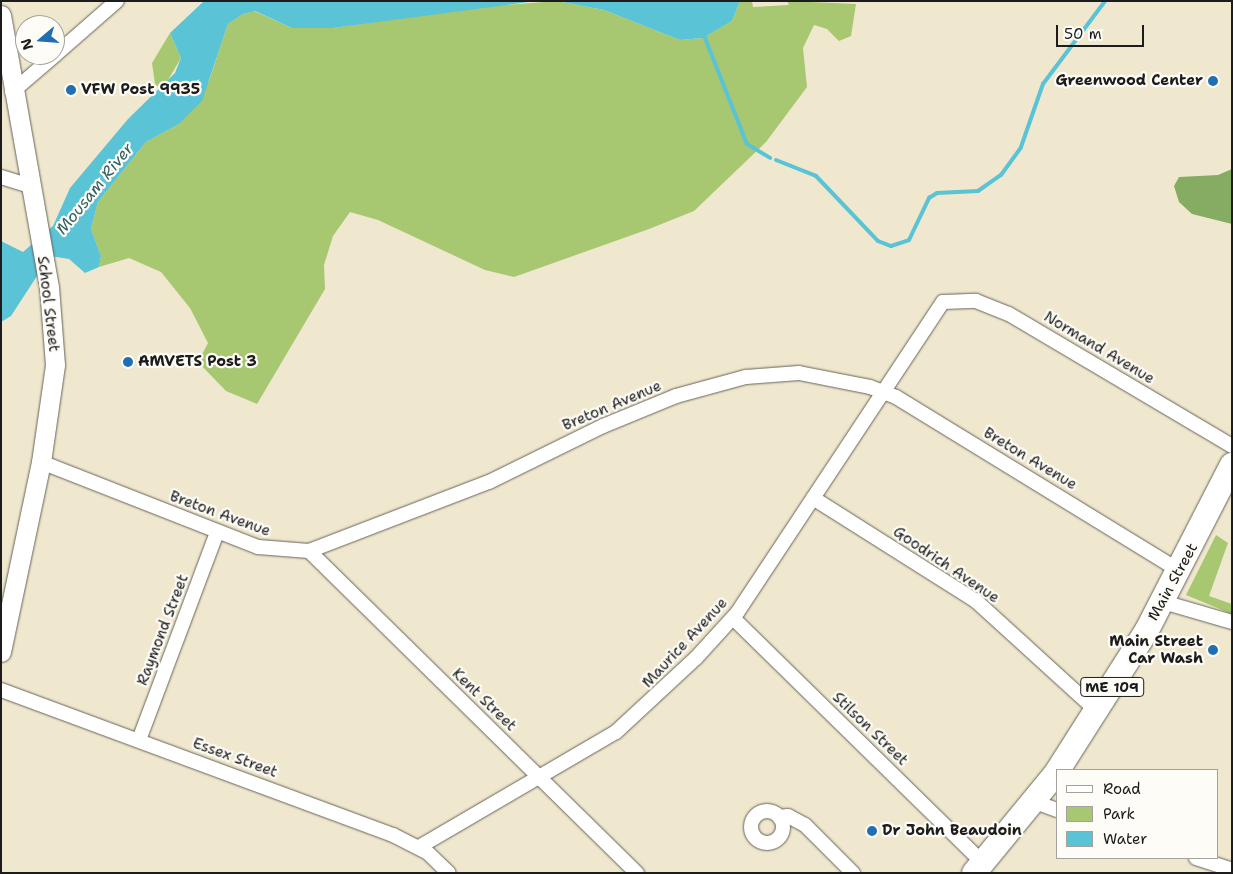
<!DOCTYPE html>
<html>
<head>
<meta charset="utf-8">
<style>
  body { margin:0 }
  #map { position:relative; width:1233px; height:874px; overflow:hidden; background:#f0e8ce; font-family:"Shantell Sans",sans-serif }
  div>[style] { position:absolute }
  .green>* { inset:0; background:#a7c770 }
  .forest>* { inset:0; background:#85ac62 }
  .water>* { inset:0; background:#5ac3d6 }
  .stream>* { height:4px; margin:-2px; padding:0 2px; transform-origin:2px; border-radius:2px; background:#5ac3d6 }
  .roads { filter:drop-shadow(0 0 1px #66635a) drop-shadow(0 0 1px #66635a) }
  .street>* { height:14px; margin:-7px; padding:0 7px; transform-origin:7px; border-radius:7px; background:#fff }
  .street>.ring { margin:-7px; padding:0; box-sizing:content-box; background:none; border:14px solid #fff; border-radius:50% }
  .secondary>* { height:19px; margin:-9.5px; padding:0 9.5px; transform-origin:9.5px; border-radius:9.5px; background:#fff }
  .highway>* { height:24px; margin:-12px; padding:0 12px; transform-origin:12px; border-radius:12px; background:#fff }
  .dots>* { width:14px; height:14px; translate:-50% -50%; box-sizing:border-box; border:2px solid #fdfcf7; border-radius:50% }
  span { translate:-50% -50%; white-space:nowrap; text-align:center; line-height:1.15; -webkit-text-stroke:4.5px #fdfcf7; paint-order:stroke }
  .shield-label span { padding:1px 4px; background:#fdfcf7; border:1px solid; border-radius:4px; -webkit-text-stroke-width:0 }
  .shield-label { font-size:14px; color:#1c1c1c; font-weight:700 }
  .poi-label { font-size:15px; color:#1c1c1c; font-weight:700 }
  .right { translate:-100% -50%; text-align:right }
  .left { translate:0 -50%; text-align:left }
  .street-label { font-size:15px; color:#1c1c1c }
  .water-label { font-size:16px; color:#355f66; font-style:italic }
  .frame { position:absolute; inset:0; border:2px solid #1c1c1c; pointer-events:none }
  .legend { position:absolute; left:1056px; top:769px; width:162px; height:90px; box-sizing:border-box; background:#fdfcf7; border:1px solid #a3a29f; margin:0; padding:6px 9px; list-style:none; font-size:15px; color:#1c1c1c }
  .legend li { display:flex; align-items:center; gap:10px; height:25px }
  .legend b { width:25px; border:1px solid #a3a29f }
  .north { position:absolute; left:15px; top:15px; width:50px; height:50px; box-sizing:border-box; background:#fdfcf7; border:1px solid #a3a29f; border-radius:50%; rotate:252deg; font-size:14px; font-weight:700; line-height:20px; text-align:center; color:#1c1c1c }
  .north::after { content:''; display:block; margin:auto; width:18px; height:22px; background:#1f6fb2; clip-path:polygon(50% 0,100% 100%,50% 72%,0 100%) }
  .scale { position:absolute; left:1056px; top:25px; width:88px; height:22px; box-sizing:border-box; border:2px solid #1c1c1c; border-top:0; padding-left:6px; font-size:15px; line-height:18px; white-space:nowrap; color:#1c1c1c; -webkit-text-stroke:4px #fdfcf7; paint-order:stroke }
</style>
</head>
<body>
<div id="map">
  <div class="green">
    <i style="clip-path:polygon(557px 1px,604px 10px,680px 40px,703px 38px,732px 21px,740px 1px,752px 1px,753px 7px,789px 5px,787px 1px,856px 4px,851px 36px,839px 41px,827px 29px,814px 25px,803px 48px,807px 87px,766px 142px,694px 211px,649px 229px,514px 277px,485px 270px,378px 220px,350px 212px,333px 236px,324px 265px,325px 289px,257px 404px,226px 391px,198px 362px,208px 343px,190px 308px,161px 272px,129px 258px,99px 267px,101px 256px,91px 229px,98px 202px,146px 142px,179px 124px,209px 81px,228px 24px,243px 14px,254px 11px,292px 28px,333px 28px,479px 7px)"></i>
    <i style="clip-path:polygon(170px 33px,181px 58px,162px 90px,155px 84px,152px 63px)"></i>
    <i style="clip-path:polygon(1216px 535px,1228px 543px,1209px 596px,1232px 604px,1232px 614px,1186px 595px)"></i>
  </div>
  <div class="forest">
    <i style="clip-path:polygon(1232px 169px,1232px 224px,1192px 214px,1179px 202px,1174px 186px,1179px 177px,1218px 175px)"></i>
  </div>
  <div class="water">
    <i style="clip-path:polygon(204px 1px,536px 1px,333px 28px,292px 28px,255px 11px,243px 14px,228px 24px,202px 101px,179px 124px,146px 142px,98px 202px,91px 229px,101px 256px,99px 267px,85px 273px,69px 259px,50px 256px,11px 316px,1px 322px,1px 241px,23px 252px,53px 226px,70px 188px,128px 119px,175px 73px,181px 58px,170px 33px)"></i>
    <i style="clip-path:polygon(557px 1px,740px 1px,732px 21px,703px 38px,680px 40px,604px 10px)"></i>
  </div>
  <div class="stream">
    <i style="left:703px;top:33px;width:119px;rotate:68.4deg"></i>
    <i style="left:747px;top:144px;width:27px;rotate:31deg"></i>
    <i style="left:776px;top:160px;width:43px;rotate:21.8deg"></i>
    <i style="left:816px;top:176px;width:90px;rotate:46.4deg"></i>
    <i style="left:878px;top:241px;width:14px;rotate:21deg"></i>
    <i style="left:891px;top:246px;width:19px;rotate:-18deg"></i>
    <i style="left:909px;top:240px;width:47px;rotate:-64.5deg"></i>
    <i style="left:929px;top:198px;width:9px;rotate:-32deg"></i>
    <i style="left:937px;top:193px;width:41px;rotate:-2.8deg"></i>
    <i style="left:978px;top:191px;width:28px;rotate:-35deg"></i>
    <i style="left:1001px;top:175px;width:34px;rotate:-54deg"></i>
    <i style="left:1021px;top:147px;width:67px;rotate:-70.8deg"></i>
    <i style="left:1043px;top:84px;width:104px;rotate:-53.2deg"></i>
  </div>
  <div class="roads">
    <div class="street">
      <i style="left:55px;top:55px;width:82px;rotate:-41.1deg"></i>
      <i style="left:12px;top:92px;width:57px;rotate:-40.7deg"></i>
      <i style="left:1px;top:177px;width:28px;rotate:17deg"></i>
      <i style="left:41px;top:462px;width:233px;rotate:21.4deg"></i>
      <i style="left:258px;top:547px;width:51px;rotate:4.5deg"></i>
      <i style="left:309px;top:551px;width:193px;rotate:-21deg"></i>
      <i style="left:489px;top:482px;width:127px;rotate:-26.2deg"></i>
      <i style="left:603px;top:426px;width:79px;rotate:-22.3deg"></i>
      <i style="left:676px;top:396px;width:73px;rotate:-15.2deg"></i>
      <i style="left:746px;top:377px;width:53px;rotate:-4.3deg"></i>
      <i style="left:799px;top:373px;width:72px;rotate:11.2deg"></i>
      <i style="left:870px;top:387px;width:28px;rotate:21deg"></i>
      <i style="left:896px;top:397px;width:333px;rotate:31.5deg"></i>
      <i style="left:813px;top:498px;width:193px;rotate:32.3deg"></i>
      <i style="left:976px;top:601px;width:164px;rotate:42.3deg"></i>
      <i style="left:309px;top:551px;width:460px;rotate:44.5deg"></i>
      <i style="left:1163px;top:602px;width:72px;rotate:16.2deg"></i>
      <i style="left:733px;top:618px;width:350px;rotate:44.4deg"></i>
      <i style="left:1px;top:690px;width:418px;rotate:20.3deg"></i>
      <i style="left:393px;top:835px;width:38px;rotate:27deg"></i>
      <i style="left:427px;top:852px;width:30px;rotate:44deg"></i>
      <i style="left:139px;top:740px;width:222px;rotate:-69.4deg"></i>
      <i style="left:1035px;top:802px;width:23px;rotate:20deg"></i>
      <i class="ring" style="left:751px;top:811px;width:18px;height:18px"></i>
      <i style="left:779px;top:817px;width:9px;rotate:-6deg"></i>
      <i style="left:788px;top:816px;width:19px;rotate:28deg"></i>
      <i style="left:805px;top:825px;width:68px;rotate:45deg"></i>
      <i style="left:419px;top:847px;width:228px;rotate:-30.3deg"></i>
      <i style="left:616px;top:732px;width:109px;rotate:-42.8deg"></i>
      <i style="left:696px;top:658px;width:61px;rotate:-47.7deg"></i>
      <i style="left:737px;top:613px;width:373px;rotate:-56.5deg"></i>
      <i style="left:943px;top:302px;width:33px;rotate:-2deg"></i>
      <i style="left:976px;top:301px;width:35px;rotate:22deg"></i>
      <i style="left:1009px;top:314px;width:259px;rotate:30.6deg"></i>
      <i style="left:1196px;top:858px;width:38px;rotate:18deg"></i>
    </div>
    <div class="secondary">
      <i style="left:1px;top:15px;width:276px;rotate:80deg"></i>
      <i style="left:49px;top:287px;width:78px;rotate:85.6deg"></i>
      <i style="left:55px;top:365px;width:98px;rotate:98.2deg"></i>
      <i style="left:41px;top:462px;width:194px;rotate:101.9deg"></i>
    </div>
    <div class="highway">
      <i style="left:1058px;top:770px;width:164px;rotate:-57.5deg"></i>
      <i style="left:1146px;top:632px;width:188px;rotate:-62.8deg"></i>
      <i style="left:974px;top:873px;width:131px;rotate:-50.6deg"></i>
    </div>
  </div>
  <div class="dots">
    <i style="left:1213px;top:81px;background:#1f6fb2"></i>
    <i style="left:71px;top:90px;background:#1f6fb2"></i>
    <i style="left:128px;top:362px;background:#1f6fb2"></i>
    <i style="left:1213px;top:650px;background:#1f6fb2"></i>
    <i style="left:872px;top:831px;background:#1f6fb2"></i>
  </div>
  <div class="shield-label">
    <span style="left:1112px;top:687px">ME 109</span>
  </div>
  <div class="poi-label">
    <span class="right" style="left:1203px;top:81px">Greenwood Center</span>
    <span class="left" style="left:81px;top:90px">VFW Post 9935</span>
    <span class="left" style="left:138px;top:362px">AMVETS Post 3</span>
    <span class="right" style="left:1203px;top:650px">Main Street<br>Car Wash</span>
    <span class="left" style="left:882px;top:831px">Dr John Beaudoin</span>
  </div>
  <div class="street-label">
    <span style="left:48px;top:304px;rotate:83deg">School Street</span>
    <span style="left:1099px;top:348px;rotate:31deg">Normand Avenue</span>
    <span style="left:612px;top:406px;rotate:-23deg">Breton Avenue</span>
    <span style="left:1030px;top:459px;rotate:31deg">Breton Avenue</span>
    <span style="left:220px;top:514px;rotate:20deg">Breton Avenue</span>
    <span style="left:946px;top:565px;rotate:34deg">Goodrich Avenue</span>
    <span style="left:1173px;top:582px;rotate:-61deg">Main Street</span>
    <span style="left:163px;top:630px;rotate:-69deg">Raymond Street</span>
    <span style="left:685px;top:643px;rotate:-47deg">Maurice Avenue</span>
    <span style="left:484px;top:700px;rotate:44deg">Kent Street</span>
    <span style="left:870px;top:729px;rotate:44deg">Stilson Street</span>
    <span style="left:235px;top:758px;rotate:20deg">Essex Street</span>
  </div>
  <div class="water-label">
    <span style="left:95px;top:189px;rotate:-51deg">Mousam River</span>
  </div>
  <div class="frame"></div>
  <ul class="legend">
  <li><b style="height:6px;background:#fff"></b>Road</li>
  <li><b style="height:14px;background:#a7c770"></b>Park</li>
  <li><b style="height:14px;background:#5ac3d6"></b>Water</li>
  </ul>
  <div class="north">N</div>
  <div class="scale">50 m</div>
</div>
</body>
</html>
